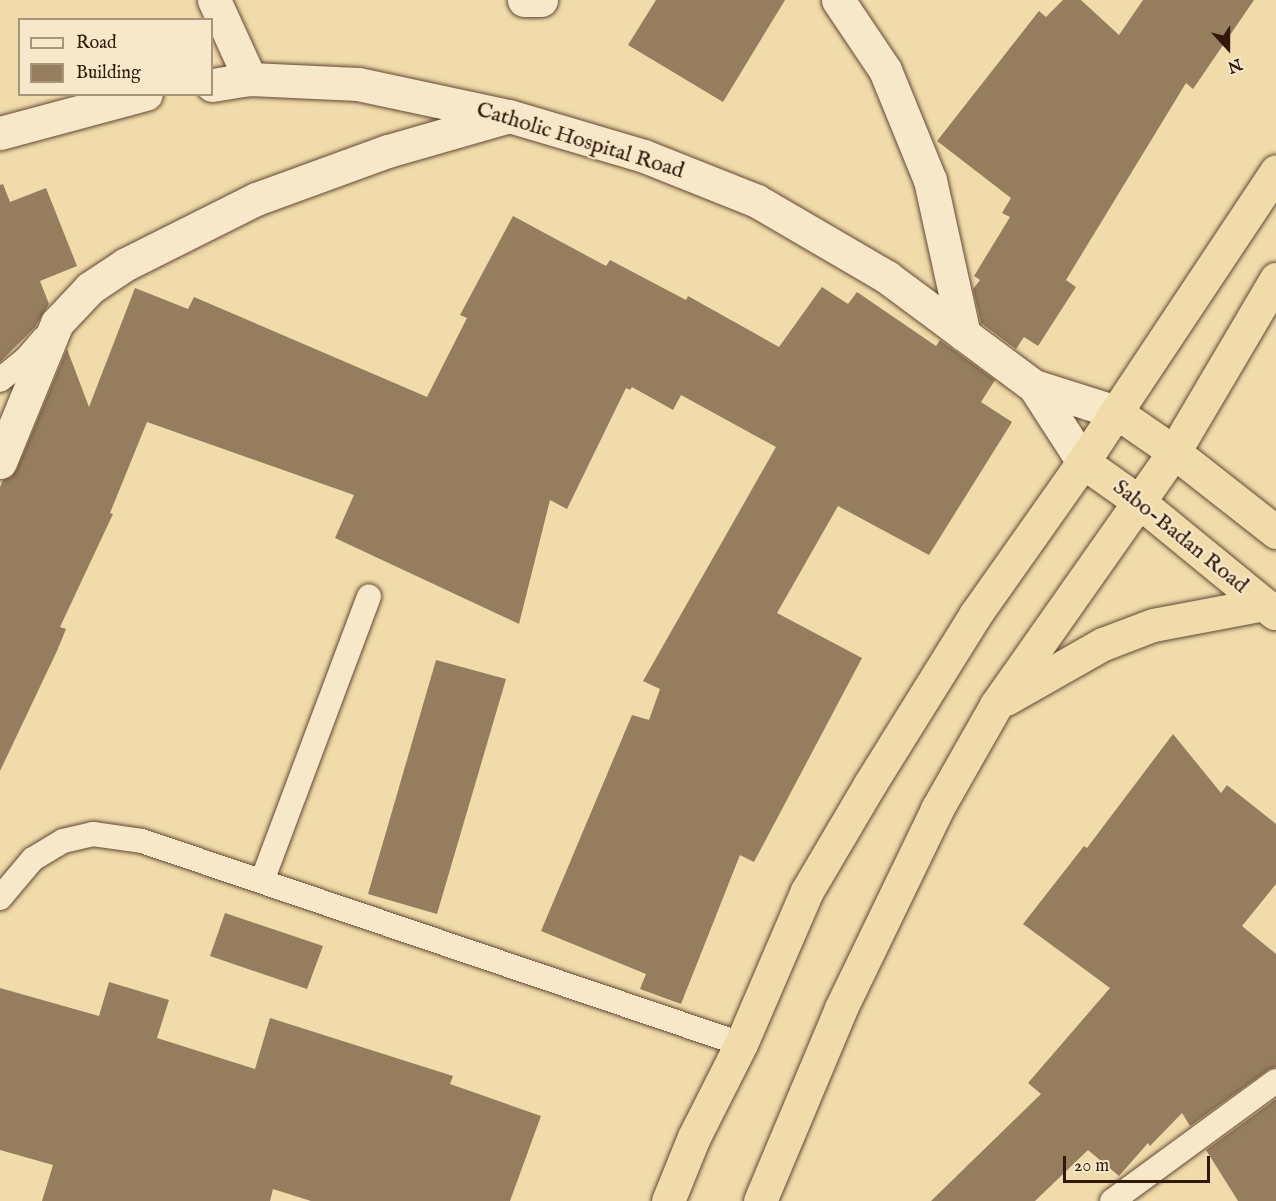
<!DOCTYPE html>
<html>
<head>
<meta charset="utf-8">
<style>
  body { margin:0 }
  #map { position:relative; width:1276px; height:1201px; overflow:hidden; background:#f1dbaa; font-family:"IM FELL English",serif }
  div>[style] { position:absolute }
  .building>* { inset:0; background:#957d5e }
  .roads { filter:drop-shadow(0 0 2px #614934) drop-shadow(0 0 2px #614934) }
  .service>* { height:24px; margin:-12px; padding:0 12px; transform-origin:12px; border-radius:12px; background:#f6e8c8 }
  .minor>* { height:33px; margin:-16.5px; padding:0 16.5px; transform-origin:16.5px; border-radius:16.5px; background:#f6e8c8 }
  .tertiary>* { height:33px; margin:-16.5px; padding:0 16.5px; transform-origin:16.5px; border-radius:16.5px; background:#f6e8c8 }
  .trunk>* { height:33px; margin:-16.5px; padding:0 16.5px; transform-origin:16.5px; border-radius:16.5px; background:#f1dbaa }
  span { translate:-50% -50%; white-space:nowrap; text-align:center; line-height:1.15; -webkit-text-stroke:4.5px #f6e8c8; paint-order:stroke }
  .street-label { font-size:22px; color:#31180c }
  .legend { position:absolute; left:18px; top:18px; width:195px; height:78px; box-sizing:border-box; background:#f6e8c8; border:2px solid #a7957d; margin:0; padding:8px 10px; list-style:none; font-size:18px; color:#31180c }
  .legend li { display:flex; align-items:center; gap:12px; height:30px }
  .legend b { width:30px; border:2px solid #a7957d }
  .north { position:absolute; left:1198px; top:18px; width:60px; height:60px; -webkit-text-stroke:4px #f6e8c8; paint-order:stroke; rotate:159deg; font-size:16px; font-weight:700; line-height:24px; text-align:center; color:#31180c }
  .north::after { content:''; display:block; margin:auto; width:21px; height:27px; background:#31180c; clip-path:polygon(50% 0,100% 100%,50% 72%,0 100%) }
  .scale { position:absolute; left:1063px; top:1156px; width:147px; height:27px; box-sizing:border-box; border:3px solid #31180c; border-top:0; padding-left:8px; font-size:18px; line-height:21px; white-space:nowrap; color:#31180c; -webkit-text-stroke:4px #f6e8c8; paint-order:stroke }
</style>
</head>
<body>
<div id="map">
  <div class="building">
    <i style="clip-path:polygon(656px 0,785px 0,723px 102px,628px 45px)"></i>
    <i style="clip-path:polygon(1063px 0,1081px 0,1119px 35px,1143px 0,1254px 0,1193px 89px,1186px 83px,1066px 280px,1076px 287px,1038px 346px,1024px 337px,1016px 349px,981px 323px,973px 289px,980px 280px,974px 276px,1010px 217px,1002px 213px,1011px 198px,937px 141px,1039px 11px,1046px 17px)"></i>
    <i style="clip-path:polygon(3px 184px,10px 202px,46px 188px,77px 266px,40px 281px,49px 304px,35px 327px,0 362px,0 185px)"></i>
    <i style="clip-path:polygon(513px 216px,606px 266px,610px 260px,686px 300px,688px 296px,779px 347px,822px 287px,848px 304px,857px 292px,936px 346px,940px 340px,995px 380px,981px 402px,1012px 422px,929px 555px,838px 506px,777px 613px,862px 658px,754px 862px,740px 855px,681px 1004px,640px 989px,646px 974px,541px 931px,632px 715px,649px 720px,660px 689px,643px 681px,776px 447px,681px 395px,673px 410px,632px 387px,630px 390px,626px 388px,567px 509px,550px 500px,519px 624px,335px 538px,354px 495px,147px 422px,110px 513px,113px 514px,60px 627px,66px 629px,57px 651px,0 771px,0 487px,3px 480px,11px 477px,17px 469px,67px 349px,89px 407px,135px 288px,188px 309px,194px 297px,427px 397px,467px 318px,460px 315px)"></i>
    <i style="clip-path:polygon(436px 660px,506px 679px,437px 914px,368px 894px)"></i>
    <i style="clip-path:polygon(1173px 734px,1221px 793px,1227px 785px,1276px 824px,1276px 884px,1242px 926px,1276px 954px,1276px 1067px,1268px 1070px,1190px 1126px,1182px 1113px,1150px 1146px,1148px 1143px,1119px 1176px,1088px 1150px,1035px 1201px,931px 1201px,1041px 1094px,1028px 1083px,1110px 988px,1023px 924px,1084px 846px,1087px 848px)"></i>
    <i style="clip-path:polygon(225px 913px,323px 946px,307px 989px,210px 956px)"></i>
    <i style="clip-path:polygon(109px 982px,169px 1000px,157px 1038px,255px 1069px,270px 1018px,453px 1076px,450px 1084px,541px 1116px,510px 1201px,311px 1201px,273px 1189px,270px 1201px,42px 1201px,53px 1165px,0 1150px,0 988px,99px 1016px)"></i>
    <i style="clip-path:polygon(1276px 1099px,1276px 1201px,1238px 1201px,1206px 1150px)"></i>
  </div>
  <div class="roads">
    <div class="service">
      <i style="left:0;top:380px;width:32px;rotate:-39deg"></i>
      <i style="left:25px;top:360px;width:29px;rotate:-49deg"></i>
      <i style="left:262px;top:881px;width:304px;rotate:-69.4deg"></i>
      <i style="left:0;top:898px;width:51px;rotate:-49.8deg"></i>
      <i style="left:33px;top:859px;width:35px;rotate:-31deg"></i>
      <i style="left:63px;top:841px;width:31px;rotate:-13deg"></i>
      <i style="left:93px;top:834px;width:49px;rotate:8.1deg"></i>
      <i style="left:142px;top:841px;width:632px;rotate:18.72deg"></i>
      <i style="left:1112px;top:1201px;width:203px;rotate:-36.2deg"></i>
    </div>
    <div class="minor">
      <i style="left:214px;top:0;width:87px;rotate:65.5deg"></i>
      <i style="left:524px;top:0;width:17px"></i>
      <i style="left:838px;top:0;width:84px;rotate:56.1deg"></i>
      <i style="left:885px;top:70px;width:119px;rotate:67.8deg"></i>
      <i style="left:930px;top:180px;width:158px;rotate:77.6deg"></i>
      <i style="left:0;top:462px;width:150px;rotate:-67.7deg"></i>
      <i style="left:57px;top:323px;width:48px;rotate:-46.7deg"></i>
      <i style="left:90px;top:288px;width:43px;rotate:-33.7deg"></i>
      <i style="left:126px;top:264px;width:145px;rotate:-26.6deg"></i>
      <i style="left:256px;top:199px;width:140px;rotate:-20deg"></i>
      <i style="left:388px;top:151px;width:126px;rotate:-16.1deg"></i>
    </div>
    <div class="tertiary">
      <i style="left:212px;top:85px;width:38px;rotate:-9deg"></i>
      <i style="left:250px;top:79px;width:108px;rotate:2.7deg"></i>
      <i style="left:358px;top:84px;width:154px;rotate:12deg"></i>
      <i style="left:509px;top:116px;width:141px;rotate:16.5deg"></i>
      <i style="left:644px;top:156px;width:122px;rotate:21.7deg"></i>
      <i style="left:757px;top:201px;width:151px;rotate:30.3deg"></i>
      <i style="left:887px;top:277px;width:183px;rotate:36.6deg"></i>
      <i style="left:1034px;top:386px;width:86px;rotate:17.6deg"></i>
      <i style="left:0;top:133px;width:151px;rotate:-15deg"></i>
      <i style="left:1034px;top:386px;width:90px;rotate:57.2deg"></i>
    </div>
    <div class="trunk">
      <i style="left:1116px;top:412px;width:70px;rotate:34.6deg"></i>
      <i style="left:1174px;top:452px;width:130px;rotate:38.1deg"></i>
      <i style="left:1083px;top:462px;width:67px;rotate:35.3deg"></i>
      <i style="left:1138px;top:501px;width:177px;rotate:39.3deg"></i>
      <i style="left:1006px;top:699px;width:112px;rotate:-29.6deg"></i>
      <i style="left:1103px;top:644px;width:53px;rotate:-20.8deg"></i>
      <i style="left:1153px;top:625px;width:113px;rotate:-10.7deg"></i>
      <i style="left:668px;top:1201px;width:69px;rotate:-67.9deg"></i>
      <i style="left:694px;top:1137px;width:104px;rotate:-63.2deg"></i>
      <i style="left:741px;top:1044px;width:167px;rotate:-66.7deg"></i>
      <i style="left:807px;top:891px;width:124px;rotate:-59.5deg"></i>
      <i style="left:870px;top:784px;width:199px;rotate:-58.1deg"></i>
      <i style="left:975px;top:615px;width:187px;rotate:-54.8deg"></i>
      <i style="left:1083px;top:462px;width:349px;rotate:-56.4deg"></i>
      <i style="left:760px;top:1201px;width:209px;rotate:-67.2deg"></i>
      <i style="left:841px;top:1008px;width:221px;rotate:-64.2deg"></i>
      <i style="left:937px;top:809px;width:120px;rotate:-60.4deg"></i>
      <i style="left:996px;top:705px;width:309px;rotate:-54.9deg"></i>
      <i style="left:1174px;top:452px;width:201px;rotate:-59.5deg"></i>
    </div>
  </div>
  <div class="street-label">
    <span style="left:580px;top:141px;rotate:17deg">Catholic Hospital Road</span>
    <span style="left:1180px;top:537px;rotate:39deg">Sabo-Badan Road</span>
  </div>
  <ul class="legend">
  <li><b style="height:8px;background:#f6e8c8"></b>Road</li>
  <li><b style="height:16px;background:#957d5e"></b>Building</li>
  </ul>
  <div class="north">N</div>
  <div class="scale">20 m</div>
</div>
</body>
</html>
